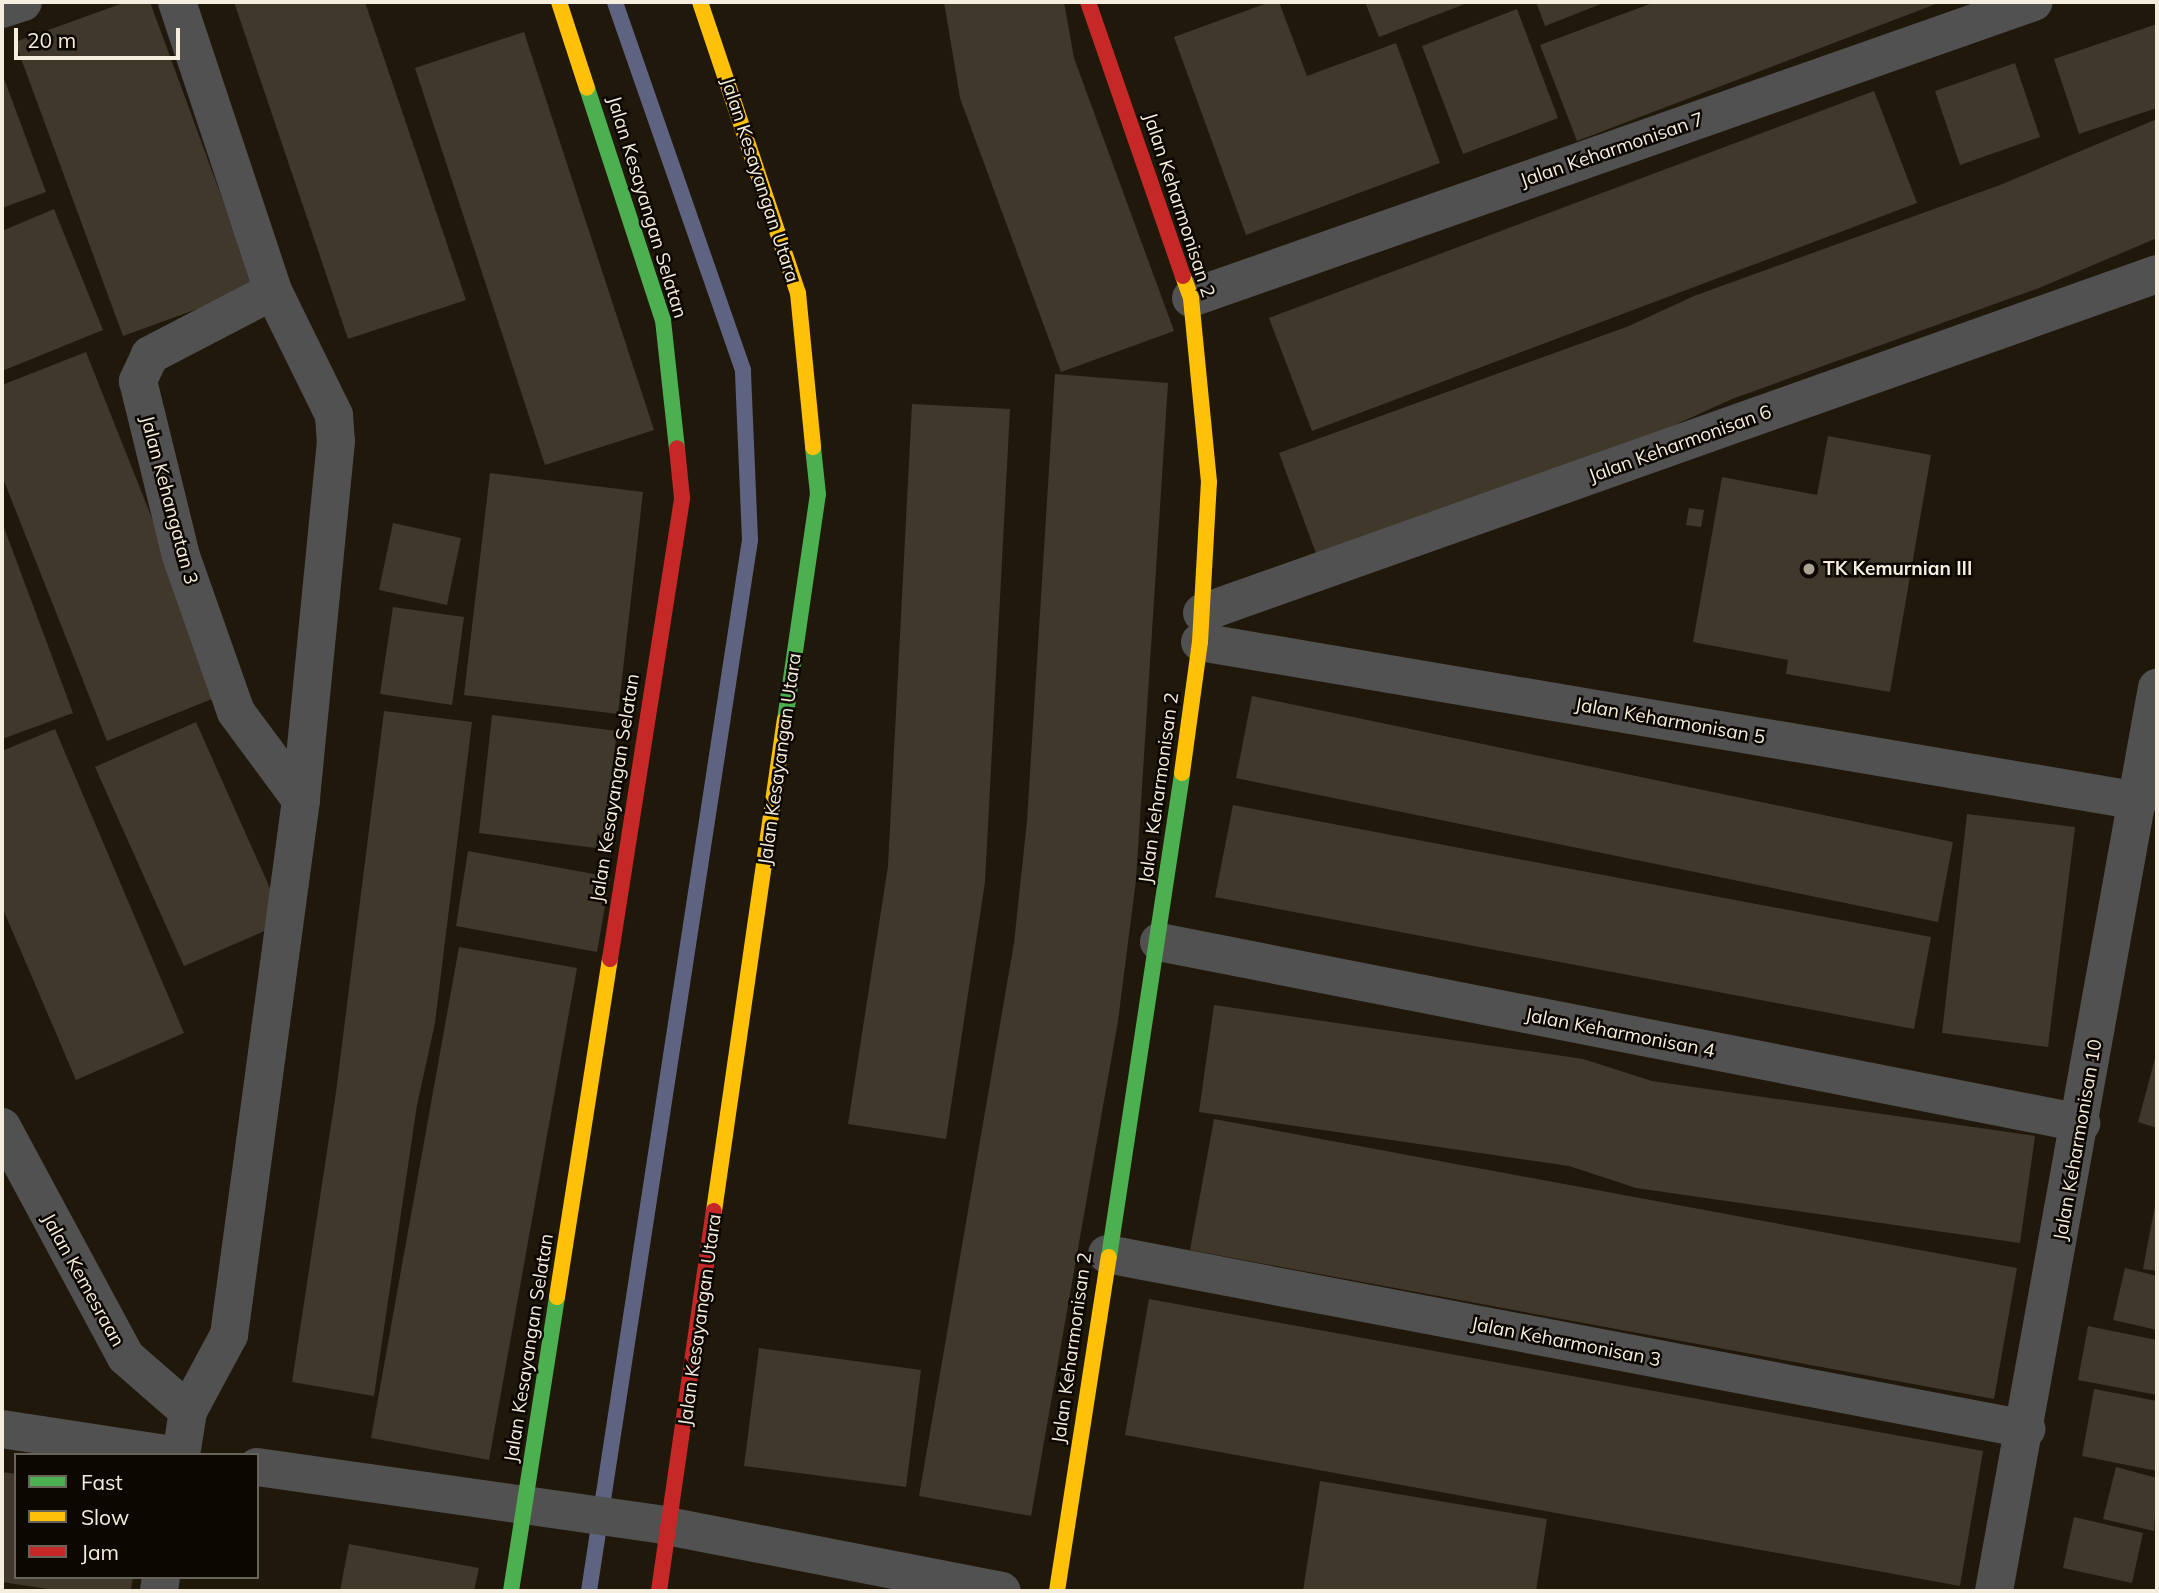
<!DOCTYPE html>
<html>
<head>
<meta charset="utf-8">
<style>
  body { margin:0 }
  #map { position:relative; width:2159px; height:1593px; overflow:hidden; background:#20190b; font-family:Mulish,sans-serif }
  div>[style] { position:absolute }
  .stream>* { height:16px; margin:-8px; padding:0 8px; transform-origin:8px; border-radius:8px; background:#5e6382 }
  .building>* { inset:0; background:#3f382b }
  .street>* { height:38px; margin:-19px; padding:0 19px; transform-origin:19px; border-radius:19px; background:#525152 }
  .fast>* { height:16px; margin:-8px; padding:0 8px; transform-origin:8px; border-radius:8px; background:#4caf50 }
  .slow>* { height:16px; margin:-8px; padding:0 8px; transform-origin:8px; border-radius:8px; background:#ffc107 }
  .jam>* { height:16px; margin:-8px; padding:0 8px; transform-origin:8px; border-radius:8px; background:#c62828 }
  .dots>* { width:19px; height:19px; translate:-50% -50%; box-sizing:border-box; border:4px solid #0c0801; border-radius:50% }
  span { translate:-50% -50%; white-space:nowrap; text-align:center; line-height:1.15; -webkit-text-stroke:5px #0c0801; paint-order:stroke }
  .street-label { font-size:19px; color:#f5eddd }
  .poi-label { font-size:19px; color:#f5eddd; font-weight:700 }
  .left { translate:0 -50%; text-align:left }
  .frame { position:absolute; inset:0; border:4px solid #f5eddd; pointer-events:none }
  .legend { position:absolute; left:14px; top:1453px; width:245px; height:126px; box-sizing:border-box; background:#0c0801; border:2px solid #696459; margin:0; padding:9px 12px; list-style:none; font-size:21px; color:#f5eddd }
  .legend li { display:flex; align-items:center; gap:14px; height:35px }
  .legend b { width:35px; border:2px solid #696459 }
  .scale { position:absolute; left:14px; top:28px; width:166px; height:32px; box-sizing:border-box; border:4px solid #f5eddd; border-top:0; padding-left:9px; font-size:21px; line-height:24px; white-space:nowrap; color:#f5eddd; -webkit-text-stroke:5px #0c0801; paint-order:stroke }
</style>
</head>
<body>
<div id="map">
  <div class="stream">
    <i style="left:589px;top:1591px;width:1063px;rotate:-81.29deg"></i>
    <i style="left:750px;top:540px;width:170px;rotate:-92.4deg"></i>
    <i style="left:743px;top:370px;width:390px;rotate:-109.2deg"></i>
  </div>
  <div class="building">
    <i style="clip-path:polygon(126px 2px,150px 2px,255px 288px,123px 336px,15px 42px)"></i>
    <i style="clip-path:polygon(234px 2px,365px 2px,466px 300px,348px 339px)"></i>
    <i style="clip-path:polygon(944px 2px,1064px 2px,1074px 58px,1174px 331px,1061px 372px,960px 98px)"></i>
    <i style="clip-path:polygon(1270px 2px,1279px 2px,1307px 76px,1396px 43px,1440px 163px,1246px 235px,1174px 37px)"></i>
    <i style="clip-path:polygon(1365px 2px,1470px 2px,1379px 37px)"></i>
    <i style="clip-path:polygon(1536px 2px,1606px 2px,1545px 26px)"></i>
    <i style="clip-path:polygon(1655px 2px,1941px 2px,1577px 141px,1540px 45px)"></i>
    <i style="clip-path:polygon(1517px 9px,1558px 118px,1463px 154px,1422px 46px)"></i>
    <i style="clip-path:polygon(2157px 24px,2157px 108px,2079px 134px,2054px 59px)"></i>
    <i style="clip-path:polygon(524px 32px,654px 430px,545px 465px,415px 68px)"></i>
    <i style="clip-path:polygon(2015px 63px,2040px 137px,1960px 165px,1935px 91px)"></i>
    <i style="clip-path:polygon(2px 73px,46px 192px,2px 208px)"></i>
    <i style="clip-path:polygon(1874px 91px,1917px 203px,1312px 431px,1269px 318px)"></i>
    <i style="clip-path:polygon(2157px 119px,2157px 238px,2039px 288px,1732px 399px,1666px 429px,1317px 556px,1279px 453px,1629px 326px,1694px 296px,2000px 185px)"></i>
    <i style="clip-path:polygon(54px 209px,103px 330px,2px 371px,2px 231px)"></i>
    <i style="clip-path:polygon(86px 352px,222px 695px,107px 741px,2px 476px,2px 385px)"></i>
    <i style="clip-path:polygon(1055px 374px,1168px 383px,1136px 880px,1118px 1021px,1031px 1516px,919px 1496px,1014px 943px,1027px 821px)"></i>
    <i style="clip-path:polygon(912px 404px,1010px 409px,985px 882px,946px 1139px,848px 1124px,888px 866px)"></i>
    <i style="clip-path:polygon(1828px 436px,1931px 455px,1890px 692px,1786px 674px,1788px 660px,1693px 642px,1722px 477px,1817px 495px)"></i>
    <i style="clip-path:polygon(490px 473px,643px 492px,618px 714px,464px 695px)"></i>
    <i style="clip-path:polygon(1689px 508px,1704px 510px,1701px 527px,1686px 525px)"></i>
    <i style="clip-path:polygon(2px 522px,73px 713px,2px 739px)"></i>
    <i style="clip-path:polygon(393px 523px,461px 538px,447px 605px,379px 590px)"></i>
    <i style="clip-path:polygon(393px 607px,464px 617px,452px 705px,380px 694px)"></i>
    <i style="clip-path:polygon(1252px 696px,1953px 842px,1938px 922px,1236px 778px)"></i>
    <i style="clip-path:polygon(384px 711px,472px 722px,435px 1023px,417px 1105px,374px 1396px,292px 1382px,336px 1092px)"></i>
    <i style="clip-path:polygon(492px 715px,617px 731px,603px 849px,479px 833px)"></i>
    <i style="clip-path:polygon(196px 722px,285px 922px,184px 966px,95px 767px)"></i>
    <i style="clip-path:polygon(55px 729px,184px 1033px,76px 1080px,2px 907px,2px 751px)"></i>
    <i style="clip-path:polygon(1233px 805px,1931px 937px,1914px 1029px,1215px 897px)"></i>
    <i style="clip-path:polygon(1967px 814px,2075px 827px,2048px 1047px,1942px 1033px)"></i>
    <i style="clip-path:polygon(468px 851px,610px 877px,597px 952px,456px 926px)"></i>
    <i style="clip-path:polygon(459px 947px,577px 968px,489px 1460px,371px 1438px)"></i>
    <i style="clip-path:polygon(1214px 1005px,1583px 1059px,1652px 1081px,2035px 1136px,2020px 1243px,1636px 1188px,1569px 1166px,1199px 1112px)"></i>
    <i style="clip-path:polygon(2156px 1055px,2157px 1055px,2157px 1128px,2138px 1122px)"></i>
    <i style="clip-path:polygon(1214px 1119px,2017px 1268px,1994px 1399px,1190px 1250px)"></i>
    <i style="clip-path:polygon(2156px 1200px,2157px 1200px,2157px 1271px,2143px 1269px)"></i>
    <i style="clip-path:polygon(2125px 1268px,2157px 1276px,2157px 1330px,2113px 1320px)"></i>
    <i style="clip-path:polygon(1149px 1299px,1983px 1451px,1960px 1586px,1125px 1435px)"></i>
    <i style="clip-path:polygon(2088px 1326px,2157px 1340px,2157px 1395px,2078px 1380px)"></i>
    <i style="clip-path:polygon(759px 1348px,921px 1370px,906px 1487px,744px 1466px)"></i>
    <i style="clip-path:polygon(2094px 1389px,2157px 1401px,2157px 1471px,2082px 1456px)"></i>
    <i style="clip-path:polygon(2116px 1467px,2157px 1478px,2154px 1531px,2103px 1519px)"></i>
    <i style="clip-path:polygon(2px 1472px,16px 1474px,16px 1577px,133px 1577px,131px 1591px,61px 1591px,2px 1582px)"></i>
    <i style="clip-path:polygon(1320px 1481px,1547px 1519px,1536px 1591px,1303px 1591px)"></i>
    <i style="clip-path:polygon(2074px 1517px,2143px 1533px,2132px 1583px,2063px 1568px)"></i>
    <i style="clip-path:polygon(349px 1544px,479px 1568px,474px 1591px,340px 1591px)"></i>
  </div>
  <div class="street">
    <i style="left:177px;top:2px;width:305px;rotate:71.6deg"></i>
    <i style="left:273px;top:291px;width:138px;rotate:63.8deg"></i>
    <i style="left:334px;top:415px;width:26px;rotate:86deg"></i>
    <i style="left:336px;top:441px;width:361px;rotate:95.6deg"></i>
    <i style="left:301px;top:800px;width:540px;rotate:97.66deg"></i>
    <i style="left:229px;top:1335px;width:86px;rotate:118.3deg"></i>
    <i style="left:2px;top:9px;width:22px;rotate:-18deg"></i>
    <i style="left:273px;top:291px;width:139px;rotate:152.5deg"></i>
    <i style="left:150px;top:355px;width:29px;rotate:115deg"></i>
    <i style="left:138px;top:381px;width:180px;rotate:76.2deg"></i>
    <i style="left:181px;top:556px;width:165px;rotate:70.6deg"></i>
    <i style="left:236px;top:712px;width:109px;rotate:53.5deg"></i>
    <i style="left:1191px;top:298px;width:893px;rotate:-19.35deg"></i>
    <i style="left:1202px;top:613px;width:1013px;rotate:-19.54deg"></i>
    <i style="left:1200px;top:642px;width:952px;rotate:9.61deg"></i>
    <i style="left:1159px;top:942px;width:940px;rotate:11.11deg"></i>
    <i style="left:2px;top:1127px;width:261px;rotate:61.7deg"></i>
    <i style="left:126px;top:1357px;width:82px;rotate:41.1deg"></i>
    <i style="left:188px;top:1411px;width:45px;rotate:99deg"></i>
    <i style="left:1107px;top:1254px;width:936px;rotate:10.78deg"></i>
    <i style="left:2px;top:1429px;width:171px;rotate:8.7deg"></i>
    <i style="left:257px;top:1467px;width:409px;rotate:8.1deg"></i>
    <i style="left:662px;top:1525px;width:346px;rotate:11deg"></i>
    <i style="left:159px;top:1591px;width:14px;rotate:-82deg"></i>
    <i style="left:1994px;top:1591px;width:918px;rotate:-79.77deg"></i>
  </div>
  <div class="fast">
    <i style="left:587px;top:88px;width:244px;rotate:71.9deg"></i>
    <i style="left:663px;top:320px;width:129px;rotate:83.8deg"></i>
    <i style="left:785px;top:720px;width:228px;rotate:-81.7deg"></i>
    <i style="left:818px;top:494px;width:47px;rotate:-96.1deg"></i>
    <i style="left:1109px;top:1257px;width:489px;rotate:-81.4deg"></i>
    <i style="left:511px;top:1591px;width:298px;rotate:-81.1deg"></i>
  </div>
  <div class="slow">
    <i style="left:559px;top:2px;width:90px;rotate:72deg"></i>
    <i style="left:700px;top:2px;width:307px;rotate:71.4deg"></i>
    <i style="left:798px;top:293px;width:155px;rotate:84.4deg"></i>
    <i style="left:1182px;top:773px;width:132px;rotate:-82.2deg"></i>
    <i style="left:1200px;top:642px;width:160px;rotate:-86.8deg"></i>
    <i style="left:1209px;top:482px;width:185px;rotate:-95.6deg"></i>
    <i style="left:1191px;top:298px;width:23px;rotate:-110deg"></i>
    <i style="left:714px;top:1211px;width:496px;rotate:-81.8deg"></i>
    <i style="left:557px;top:1297px;width:342px;rotate:-81.1deg"></i>
    <i style="left:1057px;top:1591px;width:338px;rotate:-81.2deg"></i>
  </div>
  <div class="jam">
    <i style="left:1088px;top:2px;width:290px;rotate:70.9deg"></i>
    <i style="left:610px;top:959px;width:467px;rotate:-81.1deg"></i>
    <i style="left:682px;top:498px;width:50px;rotate:-95.7deg"></i>
    <i style="left:659px;top:1591px;width:384px;rotate:-81.8deg"></i>
  </div>
  <div class="dots">
    <i style="left:1809px;top:569px;background:#aaa394"></i>
  </div>
  <div class="street-label">
    <span style="left:1612px;top:150px;rotate:-19deg">Jalan Keharmonisan 7</span>
    <span style="left:760px;top:180px;rotate:72deg">Jalan Kesayangan Utara</span>
    <span style="left:1179px;top:205px;rotate:72deg">Jalan Keharmonisan 2</span>
    <span style="left:647px;top:207px;rotate:73deg">Jalan Kesayangan Selatan</span>
    <span style="left:1680px;top:444px;rotate:-20deg">Jalan Keharmonisan 6</span>
    <span style="left:169px;top:500px;rotate:75deg">Jalan Kehangatan 3</span>
    <span style="left:1670px;top:721px;rotate:10deg">Jalan Keharmonisan 5</span>
    <span style="left:780px;top:759px;rotate:-82deg">Jalan Kesayangan Utara</span>
    <span style="left:615px;top:788px;rotate:-81deg">Jalan Kesayangan Selatan</span>
    <span style="left:1159px;top:788px;rotate:-82deg">Jalan Keharmonisan 2</span>
    <span style="left:1620px;top:1033px;rotate:11deg">Jalan Keharmonisan 4</span>
    <span style="left:2078px;top:1140px;rotate:-80deg">Jalan Keharmonisan 10</span>
    <span style="left:83px;top:1280px;rotate:61deg">Jalan Kemesraan</span>
    <span style="left:700px;top:1320px;rotate:-82deg">Jalan Kesayangan Utara</span>
    <span style="left:1566px;top:1342px;rotate:11deg">Jalan Keharmonisan 3</span>
    <span style="left:529px;top:1348px;rotate:-81deg">Jalan Kesayangan Selatan</span>
    <span style="left:1072px;top:1348px;rotate:-82deg">Jalan Keharmonisan 2</span>
  </div>
  <div class="poi-label">
    <span class="left" style="left:1823px;top:569px">TK Kemurnian III</span>
  </div>
  <div class="frame"></div>
  <ul class="legend">
  <li><b style="height:9px;background:#4caf50"></b>Fast</li>
  <li><b style="height:9px;background:#ffc107"></b>Slow</li>
  <li><b style="height:9px;background:#c62828"></b>Jam</li>
  </ul>
  <div class="scale">20 m</div>
</div>
</body>
</html>
